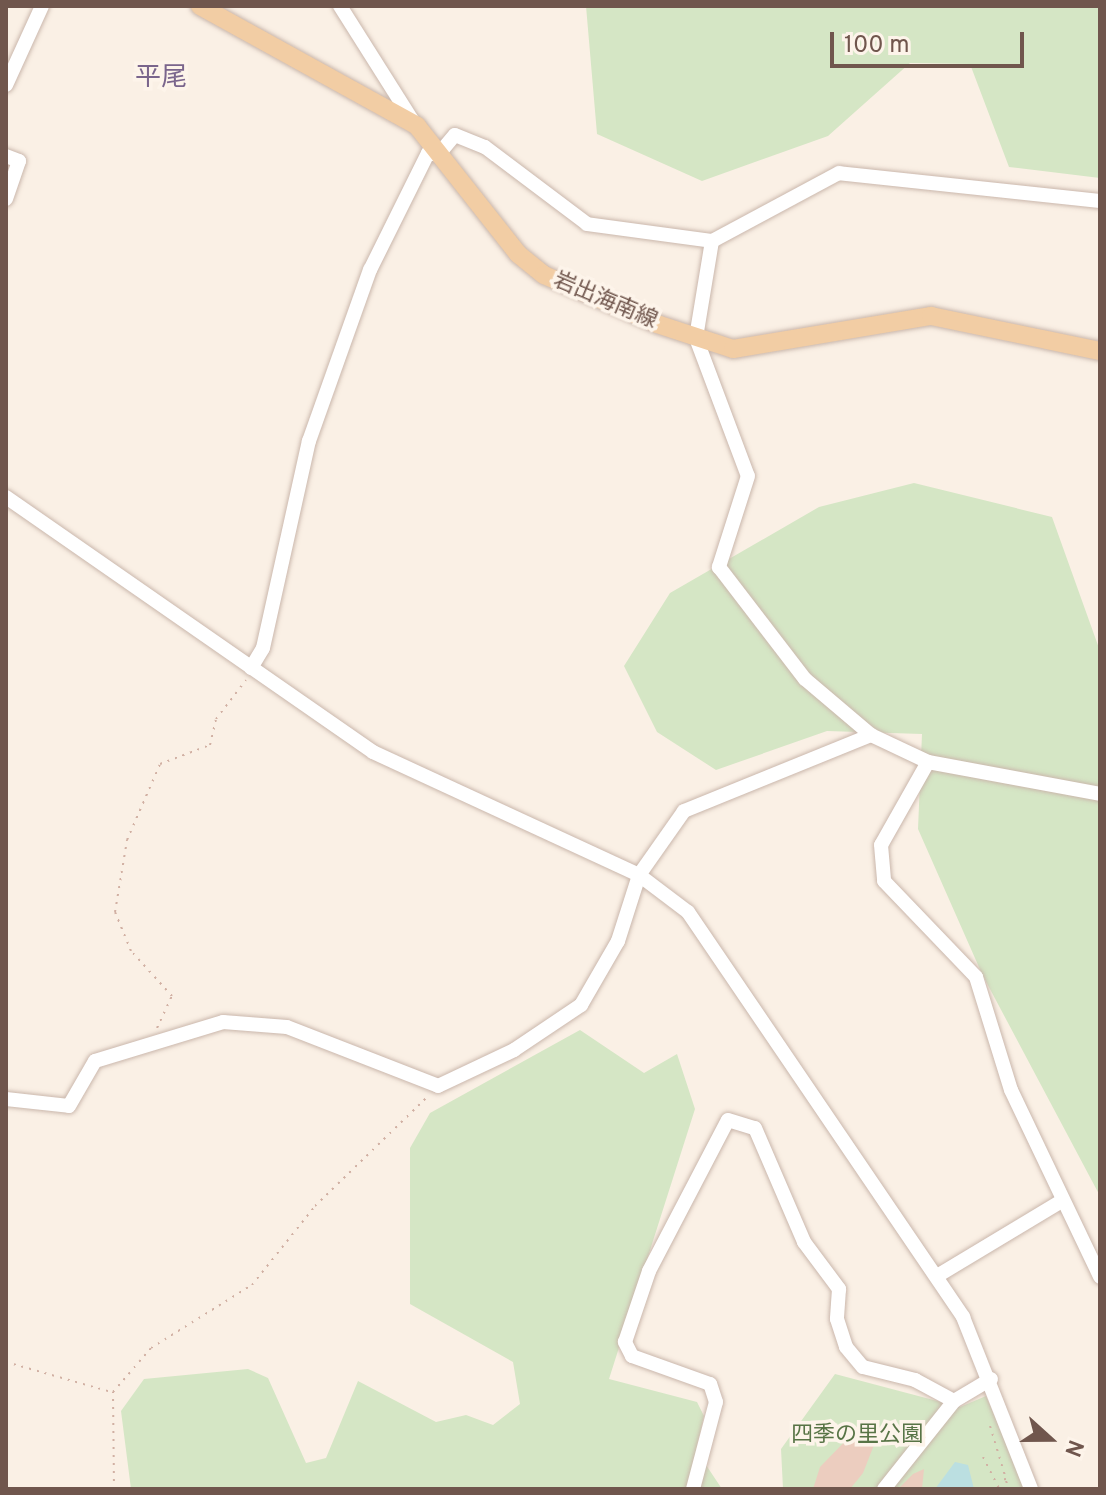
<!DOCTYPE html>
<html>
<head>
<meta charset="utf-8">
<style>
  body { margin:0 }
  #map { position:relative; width:1106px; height:1495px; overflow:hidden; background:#faf0e5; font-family:Overpass,"Noto Sans JP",sans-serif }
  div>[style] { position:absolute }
  .green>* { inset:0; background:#d5e6c5 }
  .water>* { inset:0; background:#bbdfe1 }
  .building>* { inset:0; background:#eccdbf }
  .path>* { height:2px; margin-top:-1px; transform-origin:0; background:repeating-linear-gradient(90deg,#d1b0a3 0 2px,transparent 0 8px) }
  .roads { filter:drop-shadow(0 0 2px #cab7ac) drop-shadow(0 0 2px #cab7ac) }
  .minor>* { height:14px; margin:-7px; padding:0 7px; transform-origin:7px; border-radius:7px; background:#fff }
  .major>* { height:18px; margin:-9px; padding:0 9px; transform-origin:9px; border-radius:9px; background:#f2cda4 }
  span { translate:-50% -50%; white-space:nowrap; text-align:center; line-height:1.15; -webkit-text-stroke:7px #fdf4ea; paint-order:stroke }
  .street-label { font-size:22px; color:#70564d }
  .park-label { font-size:22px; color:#587446 }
  .quarter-label { font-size:26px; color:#7a658c }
  .frame { position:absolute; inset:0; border:8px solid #70564d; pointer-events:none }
  .north { position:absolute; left:1010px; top:1399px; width:80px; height:80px; -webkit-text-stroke:6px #fdf4ea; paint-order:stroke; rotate:111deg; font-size:22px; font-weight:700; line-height:32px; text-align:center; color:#70564d }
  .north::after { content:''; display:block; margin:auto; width:28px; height:36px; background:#70564d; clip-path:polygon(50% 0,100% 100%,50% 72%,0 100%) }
  .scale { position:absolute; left:830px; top:32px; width:194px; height:36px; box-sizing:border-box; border:4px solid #70564d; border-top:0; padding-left:10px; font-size:24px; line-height:28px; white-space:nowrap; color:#70564d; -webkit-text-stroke:6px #fdf4ea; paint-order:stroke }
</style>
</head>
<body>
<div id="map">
  <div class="green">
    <i style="clip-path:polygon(586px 6px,1100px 6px,1100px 178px,1009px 167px,970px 64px,910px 63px,828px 136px,702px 181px,597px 134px)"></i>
    <i style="clip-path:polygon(914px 483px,1052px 517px,1100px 651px,1100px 1196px,982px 974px,918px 829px,922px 734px,827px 731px,716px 770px,657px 732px,624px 666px,670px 593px,819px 507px)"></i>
    <i style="clip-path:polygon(580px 1030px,644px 1073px,677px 1054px,695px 1109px,609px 1379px,697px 1402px,704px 1416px,696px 1450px,722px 1489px,131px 1489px,121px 1411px,144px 1379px,248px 1369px,268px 1378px,306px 1463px,326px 1458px,358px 1381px,436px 1422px,466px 1415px,493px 1425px,520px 1404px,513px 1362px,410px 1304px,410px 1148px,430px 1113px)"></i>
    <i style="clip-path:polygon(835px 1374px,960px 1407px,986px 1396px,1026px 1489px,783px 1489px,781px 1449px)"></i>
  </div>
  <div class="water">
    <i style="clip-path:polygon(955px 1462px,968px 1465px,974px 1489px,935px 1489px)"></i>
  </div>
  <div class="building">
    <i style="clip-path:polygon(854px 1432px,874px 1445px,863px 1473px,850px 1489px,813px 1489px,820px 1467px)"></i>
    <i style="clip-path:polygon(924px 1469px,922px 1489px,898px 1489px,913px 1474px)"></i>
  </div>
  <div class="path">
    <i style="left:157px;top:1028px;width:35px;rotate:-65deg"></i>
    <i style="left:172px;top:996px;width:61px;rotate:-132.3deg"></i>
    <i style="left:131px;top:951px;width:42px;rotate:-112.3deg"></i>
    <i style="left:115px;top:912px;width:73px;rotate:-80.5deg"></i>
    <i style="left:127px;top:840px;width:83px;rotate:-66.5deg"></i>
    <i style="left:160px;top:764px;width:53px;rotate:-20.8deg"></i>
    <i style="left:210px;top:745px;width:27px;rotate:-77deg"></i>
    <i style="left:216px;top:719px;width:49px;rotate:-52.4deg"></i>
    <i style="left:6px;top:1362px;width:109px;rotate:15.9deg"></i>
    <i style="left:990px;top:1426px;width:55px;rotate:73.2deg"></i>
    <i style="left:1006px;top:1479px;width:8px;rotate:173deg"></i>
    <i style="left:983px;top:1457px;width:36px;rotate:63deg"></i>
    <i style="left:1006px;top:1481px;width:9px;rotate:69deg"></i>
    <i style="left:114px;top:1489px;width:97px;rotate:-90.6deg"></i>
    <i style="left:113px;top:1392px;width:58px;rotate:-49.2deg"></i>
    <i style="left:151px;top:1348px;width:119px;rotate:-32deg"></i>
    <i style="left:252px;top:1285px;width:101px;rotate:-51.4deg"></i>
    <i style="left:315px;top:1206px;width:155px;rotate:-44.2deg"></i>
  </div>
  <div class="roads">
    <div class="minor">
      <i style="left:340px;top:6px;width:142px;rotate:57.7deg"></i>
      <i style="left:6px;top:85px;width:87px;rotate:-65.5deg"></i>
      <i style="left:6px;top:156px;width:14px;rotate:21deg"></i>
      <i style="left:19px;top:161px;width:40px;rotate:108.9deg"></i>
      <i style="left:1100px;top:201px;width:262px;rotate:-173.9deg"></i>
      <i style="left:839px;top:173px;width:144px;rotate:151.8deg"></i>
      <i style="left:712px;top:241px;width:98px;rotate:99.4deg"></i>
      <i style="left:696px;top:338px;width:147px;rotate:69.4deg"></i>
      <i style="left:748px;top:476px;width:96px;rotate:107.7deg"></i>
      <i style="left:719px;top:567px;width:141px;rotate:52.5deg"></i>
      <i style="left:805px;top:679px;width:87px;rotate:40.3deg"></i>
      <i style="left:871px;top:735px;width:63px;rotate:25.3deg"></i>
      <i style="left:928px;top:762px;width:175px;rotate:10.5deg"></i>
      <i style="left:6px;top:497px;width:447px;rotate:34.8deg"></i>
      <i style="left:373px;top:752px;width:293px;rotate:24.8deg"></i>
      <i style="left:639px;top:875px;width:61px;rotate:37.1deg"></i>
      <i style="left:688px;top:912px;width:490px;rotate:55.8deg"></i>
      <i style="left:963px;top:1317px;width:185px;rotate:68.4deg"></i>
      <i style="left:251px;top:668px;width:23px;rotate:-59deg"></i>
      <i style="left:263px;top:648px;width:212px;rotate:-77.5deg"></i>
      <i style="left:309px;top:441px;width:182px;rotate:-70.4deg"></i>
      <i style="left:370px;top:270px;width:131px;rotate:-63.6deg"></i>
      <i style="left:428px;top:153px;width:10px;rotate:11deg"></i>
      <i style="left:438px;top:155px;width:26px;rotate:-50deg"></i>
      <i style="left:455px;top:135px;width:32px;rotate:22deg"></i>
      <i style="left:485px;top:147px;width:128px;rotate:37deg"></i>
      <i style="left:587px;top:224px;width:126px;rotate:7.7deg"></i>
      <i style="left:928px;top:762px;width:95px;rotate:119.5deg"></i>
      <i style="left:881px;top:845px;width:36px;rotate:85deg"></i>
      <i style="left:884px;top:881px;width:133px;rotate:46.2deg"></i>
      <i style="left:976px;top:977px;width:118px;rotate:72.8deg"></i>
      <i style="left:1011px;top:1090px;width:207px;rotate:64.5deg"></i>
      <i style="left:6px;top:1099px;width:63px;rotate:6.3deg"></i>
      <i style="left:69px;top:1106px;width:52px;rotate:-60deg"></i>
      <i style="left:95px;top:1061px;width:134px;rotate:-16.9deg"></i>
      <i style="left:223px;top:1022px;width:64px;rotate:4.5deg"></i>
      <i style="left:287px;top:1027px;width:162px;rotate:21.3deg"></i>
      <i style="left:438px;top:1086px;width:84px;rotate:-25.3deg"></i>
      <i style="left:514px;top:1050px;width:81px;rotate:-33.9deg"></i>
      <i style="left:581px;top:1005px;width:74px;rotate:-60deg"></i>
      <i style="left:618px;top:941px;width:69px;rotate:-72.3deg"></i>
      <i style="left:639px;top:875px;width:78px;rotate:-54.9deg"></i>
      <i style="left:684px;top:811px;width:202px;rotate:-22.1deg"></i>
      <i style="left:937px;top:1276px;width:144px;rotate:-31deg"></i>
      <i style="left:693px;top:1489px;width:90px;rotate:-75.2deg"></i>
      <i style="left:716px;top:1402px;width:19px;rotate:-108deg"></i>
      <i style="left:710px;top:1384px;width:83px;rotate:-160.3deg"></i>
      <i style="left:632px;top:1356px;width:16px;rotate:-117deg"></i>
      <i style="left:625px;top:1342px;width:75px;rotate:-71.3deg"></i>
      <i style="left:649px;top:1271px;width:170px;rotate:-62.4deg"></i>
      <i style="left:728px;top:1120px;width:28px;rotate:17deg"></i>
      <i style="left:755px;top:1128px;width:124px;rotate:66.7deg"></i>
      <i style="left:804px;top:1242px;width:59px;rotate:53.3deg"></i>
      <i style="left:839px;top:1289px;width:30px;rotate:94deg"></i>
      <i style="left:837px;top:1319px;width:29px;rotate:72deg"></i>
      <i style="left:846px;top:1347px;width:26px;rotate:50deg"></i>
      <i style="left:863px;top:1367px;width:54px;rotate:14deg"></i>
      <i style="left:915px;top:1380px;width:44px;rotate:28.3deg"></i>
      <i style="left:884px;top:1489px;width:112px;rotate:-51.5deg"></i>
      <i style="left:954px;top:1401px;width:43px;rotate:-30.7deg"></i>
    </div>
    <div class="major">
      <i style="left:200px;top:6px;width:248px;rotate:28.9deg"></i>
      <i style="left:417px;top:126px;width:163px;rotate:51.7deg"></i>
      <i style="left:518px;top:254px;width:33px;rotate:39deg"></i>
      <i style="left:544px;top:275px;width:123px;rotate:23.4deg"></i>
      <i style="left:657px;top:324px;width:80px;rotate:18.2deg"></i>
      <i style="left:733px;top:349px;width:201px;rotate:-9.5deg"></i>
      <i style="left:931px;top:316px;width:173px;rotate:11.7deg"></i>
    </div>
  </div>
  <div class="street-label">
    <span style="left:605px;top:301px;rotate:23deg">岩出海南線</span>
  </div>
  <div class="park-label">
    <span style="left:857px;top:1436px">四季の里公園</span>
  </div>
  <div class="quarter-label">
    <span style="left:161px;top:79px">平尾</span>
  </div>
  <div class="frame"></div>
  <div class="north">N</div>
  <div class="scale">100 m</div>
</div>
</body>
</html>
